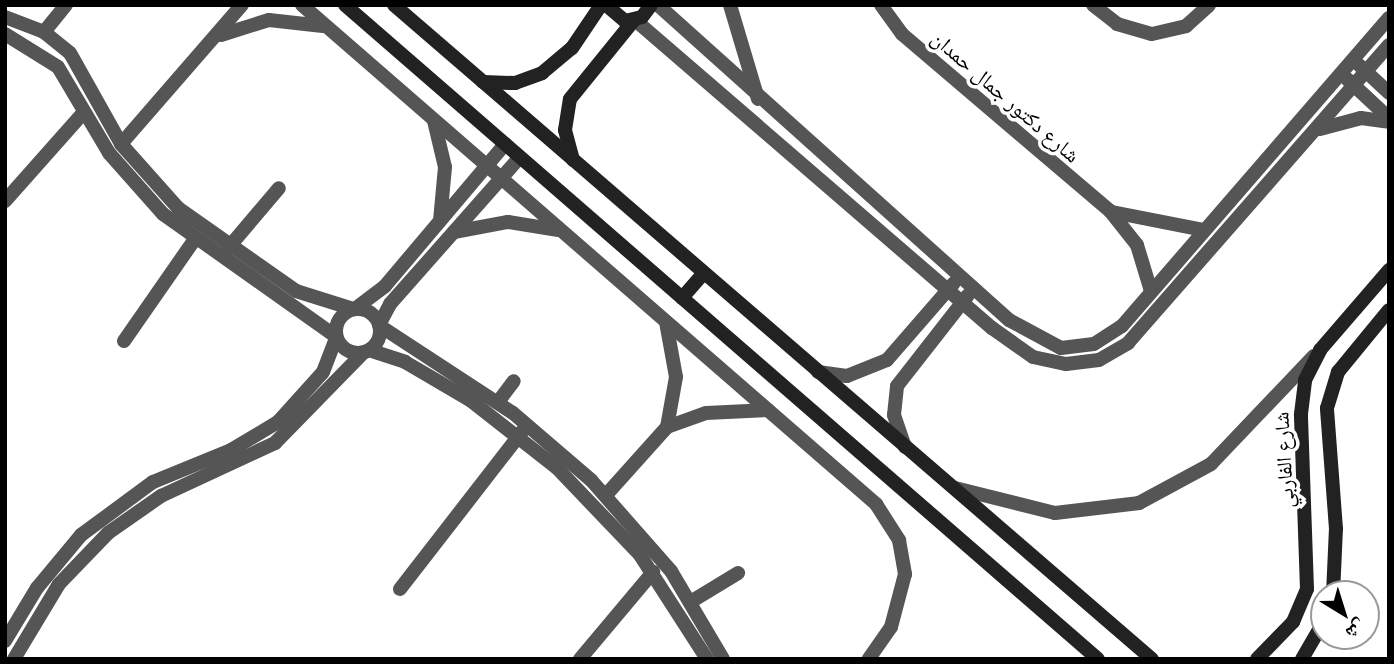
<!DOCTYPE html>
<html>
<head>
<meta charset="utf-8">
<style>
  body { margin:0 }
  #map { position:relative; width:1394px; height:664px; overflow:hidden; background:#fff; font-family:Mulish,"Noto Naskh Arabic",sans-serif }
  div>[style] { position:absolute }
  .street>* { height:14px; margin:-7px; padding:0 7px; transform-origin:7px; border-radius:7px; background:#555 }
  .street>.ring { margin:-7px; padding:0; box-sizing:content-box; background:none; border:14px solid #555; border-radius:50% }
  .secondary>* { height:14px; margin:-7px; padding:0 7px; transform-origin:7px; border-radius:7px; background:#222 }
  span { translate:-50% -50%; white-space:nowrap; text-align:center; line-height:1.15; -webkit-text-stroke:7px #fff; paint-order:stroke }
  .street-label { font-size:21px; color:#000 }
  .frame { position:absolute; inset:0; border:7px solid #000; pointer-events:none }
  .north { position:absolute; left:1310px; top:580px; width:70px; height:70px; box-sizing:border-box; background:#fff; border:2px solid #999; border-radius:50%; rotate:142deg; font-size:19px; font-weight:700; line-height:28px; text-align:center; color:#000 }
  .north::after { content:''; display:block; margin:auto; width:24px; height:32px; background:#000; clip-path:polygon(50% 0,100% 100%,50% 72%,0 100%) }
</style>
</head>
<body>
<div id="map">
  <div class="street">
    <i style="left:302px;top:5px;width:761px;rotate:41deg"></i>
    <i style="left:876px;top:504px;width:43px;rotate:57.4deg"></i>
    <i style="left:899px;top:540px;width:35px;rotate:80deg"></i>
    <i style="left:905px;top:574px;width:55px;rotate:104.8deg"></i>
    <i style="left:891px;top:627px;width:39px;rotate:125deg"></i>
    <i style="left:658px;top:5px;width:472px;rotate:41.9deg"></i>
    <i style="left:1009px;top:320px;width:59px;rotate:28.3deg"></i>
    <i style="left:1061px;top:348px;width:33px;rotate:-7deg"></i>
    <i style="left:1094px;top:344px;width:33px;rotate:-33deg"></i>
    <i style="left:1122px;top:326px;width:408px;rotate:-49.1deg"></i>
    <i style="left:730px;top:5px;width:98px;rotate:73.4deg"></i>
    <i style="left:881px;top:5px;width:36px;rotate:54deg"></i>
    <i style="left:902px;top:34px;width:273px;rotate:40.4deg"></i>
    <i style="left:1110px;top:211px;width:43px;rotate:51.5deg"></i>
    <i style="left:1137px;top:245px;width:48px;rotate:73.1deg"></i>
    <i style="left:1093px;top:5px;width:31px;rotate:38deg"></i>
    <i style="left:1117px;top:24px;width:36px;rotate:16deg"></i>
    <i style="left:1152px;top:34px;width:35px;rotate:-13deg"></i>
    <i style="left:1186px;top:26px;width:31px;rotate:-42deg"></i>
    <i style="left:5px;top:17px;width:42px;rotate:21deg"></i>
    <i style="left:44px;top:32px;width:33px;rotate:39deg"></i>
    <i style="left:70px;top:53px;width:104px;rotate:60.7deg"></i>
    <i style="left:121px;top:144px;width:86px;rotate:48.3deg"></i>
    <i style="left:178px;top:208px;width:144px;rotate:35.1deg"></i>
    <i style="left:296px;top:291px;width:60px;rotate:17.5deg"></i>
    <i style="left:635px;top:20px;width:472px;rotate:40.8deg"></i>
    <i style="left:992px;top:328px;width:50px;rotate:35.3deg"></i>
    <i style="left:1033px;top:357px;width:34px;rotate:12deg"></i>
    <i style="left:1066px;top:364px;width:33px;rotate:-7deg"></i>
    <i style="left:1099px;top:360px;width:34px;rotate:-30deg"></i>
    <i style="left:1128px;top:343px;width:396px;rotate:-48.8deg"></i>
    <i style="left:44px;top:32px;width:35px;rotate:-51deg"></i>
    <i style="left:5px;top:34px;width:62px;rotate:31.9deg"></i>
    <i style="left:58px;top:67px;width:100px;rotate:59.3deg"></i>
    <i style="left:109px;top:153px;width:81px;rotate:48.5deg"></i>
    <i style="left:163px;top:214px;width:211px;rotate:35.3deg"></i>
    <i style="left:221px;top:35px;width:50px;rotate:-17.4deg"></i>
    <i style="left:269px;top:20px;width:54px;rotate:6.3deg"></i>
    <i style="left:1359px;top:65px;width:41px;rotate:43deg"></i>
    <i style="left:1347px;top:79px;width:57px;rotate:42.9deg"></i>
    <i style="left:434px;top:121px;width:47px;rotate:76.6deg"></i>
    <i style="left:445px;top:167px;width:54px;rotate:95.3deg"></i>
    <i style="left:1320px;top:129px;width:42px;rotate:-15deg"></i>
    <i style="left:1361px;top:118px;width:28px;rotate:8deg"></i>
    <i style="left:121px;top:144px;width:184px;rotate:-49deg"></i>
    <i style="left:5px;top:201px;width:119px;rotate:-48.4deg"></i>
    <i style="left:1112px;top:212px;width:94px;rotate:11.1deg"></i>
    <i style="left:454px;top:232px;width:55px;rotate:-10.5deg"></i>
    <i style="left:508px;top:222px;width:51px;rotate:9.1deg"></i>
    <i style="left:229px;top:247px;width:77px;rotate:-49.7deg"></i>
    <i style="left:356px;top:308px;width:36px;rotate:-37deg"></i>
    <i style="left:385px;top:286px;width:186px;rotate:-49.8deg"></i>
    <i class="ring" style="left:336px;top:309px;width:30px;height:30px"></i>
    <i style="left:666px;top:322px;width:56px;rotate:79.7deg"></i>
    <i style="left:676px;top:377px;width:51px;rotate:100.2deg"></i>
    <i style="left:379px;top:325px;width:24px;rotate:-62deg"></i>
    <i style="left:390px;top:304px;width:196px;rotate:-48.5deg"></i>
    <i style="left:380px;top:326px;width:159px;rotate:33.2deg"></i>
    <i style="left:513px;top:413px;width:103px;rotate:40.7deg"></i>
    <i style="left:591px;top:480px;width:121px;rotate:48.7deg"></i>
    <i style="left:671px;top:571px;width:102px;rotate:59.4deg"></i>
    <i style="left:124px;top:341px;width:124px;rotate:-55.2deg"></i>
    <i style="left:369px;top:350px;width:38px;rotate:18deg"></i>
    <i style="left:405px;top:362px;width:75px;rotate:30.3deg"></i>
    <i style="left:470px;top:400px;width:110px;rotate:38deg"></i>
    <i style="left:557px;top:468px;width:120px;rotate:46.3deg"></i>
    <i style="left:640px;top:555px;width:124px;rotate:57.2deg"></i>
    <i style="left:818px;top:372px;width:29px;rotate:8deg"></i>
    <i style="left:847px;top:376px;width:43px;rotate:-21.8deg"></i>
    <i style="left:887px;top:360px;width:102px;rotate:-49deg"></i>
    <i style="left:498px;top:402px;width:26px;rotate:-53deg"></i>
    <i style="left:905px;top:447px;width:34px;rotate:-109deg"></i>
    <i style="left:894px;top:415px;width:29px;rotate:-84deg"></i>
    <i style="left:897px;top:386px;width:115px;rotate:-52deg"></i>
    <i style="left:955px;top:488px;width:103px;rotate:14deg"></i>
    <i style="left:1055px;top:513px;width:85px;rotate:-6.8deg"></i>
    <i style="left:1139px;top:503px;width:82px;rotate:-28.4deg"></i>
    <i style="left:1211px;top:464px;width:149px;rotate:-46.4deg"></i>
    <i style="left:606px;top:495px;width:91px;rotate:-48.1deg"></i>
    <i style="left:667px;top:427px;width:41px;rotate:-19.7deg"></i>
    <i style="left:706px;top:413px;width:62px;rotate:-2.8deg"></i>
    <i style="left:400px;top:589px;width:204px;rotate:-52.2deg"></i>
    <i style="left:692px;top:601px;width:54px;rotate:-31.3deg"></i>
    <i style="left:5px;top:641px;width:62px;rotate:-58.9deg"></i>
    <i style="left:37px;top:588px;width:69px;rotate:-50.3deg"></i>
    <i style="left:81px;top:535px;width:89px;rotate:-36.4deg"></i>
    <i style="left:153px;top:482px;width:84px;rotate:-22.3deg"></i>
    <i style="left:231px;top:450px;width:55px;rotate:-30.8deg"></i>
    <i style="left:278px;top:422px;width:67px;rotate:-48deg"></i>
    <i style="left:323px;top:372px;width:36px;rotate:-69deg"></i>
    <i style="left:14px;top:659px;width:87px;rotate:-59deg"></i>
    <i style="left:59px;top:584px;width:71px;rotate:-46.1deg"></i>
    <i style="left:108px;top:533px;width:65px;rotate:-34.9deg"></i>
    <i style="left:161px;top:496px;width:126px;rotate:-24.9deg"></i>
    <i style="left:275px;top:443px;width:126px;rotate:-45.6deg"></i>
    <i style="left:580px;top:659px;width:114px;rotate:-50deg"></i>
  </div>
  <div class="secondary">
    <i style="left:345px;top:5px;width:997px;rotate:40.98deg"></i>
    <i style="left:394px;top:5px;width:1001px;rotate:40.79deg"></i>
    <i style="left:606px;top:5px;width:25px;rotate:40deg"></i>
    <i style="left:625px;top:21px;width:17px;rotate:-13deg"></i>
    <i style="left:642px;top:17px;width:15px;rotate:-53deg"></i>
    <i style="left:483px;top:82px;width:32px;rotate:2deg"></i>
    <i style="left:515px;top:83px;width:29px;rotate:-20deg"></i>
    <i style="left:542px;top:73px;width:39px;rotate:-40deg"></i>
    <i style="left:572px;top:48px;width:52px;rotate:-56deg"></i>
    <i style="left:573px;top:160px;width:31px;rotate:-105deg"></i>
    <i style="left:565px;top:130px;width:31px;rotate:-81deg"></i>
    <i style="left:570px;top:99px;width:102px;rotate:-51deg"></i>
    <i style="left:682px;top:298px;width:32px;rotate:-49deg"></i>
    <i style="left:1333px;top:594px;width:65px;rotate:-87.4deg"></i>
    <i style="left:1336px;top:529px;width:121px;rotate:-94.3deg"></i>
    <i style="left:1327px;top:408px;width:38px;rotate:-73deg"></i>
    <i style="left:1338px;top:372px;width:80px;rotate:-50.6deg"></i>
    <i style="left:1257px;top:659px;width:52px;rotate:-45.8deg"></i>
    <i style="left:1293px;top:622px;width:36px;rotate:-67deg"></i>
    <i style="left:1307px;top:589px;width:175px;rotate:-92deg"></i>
    <i style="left:1301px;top:414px;width:34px;rotate:-83deg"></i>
    <i style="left:1305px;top:380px;width:34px;rotate:-63deg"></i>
    <i style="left:1320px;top:350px;width:106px;rotate:-49.2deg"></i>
    <i style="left:1302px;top:659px;width:44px;rotate:-59.9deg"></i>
  </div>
  <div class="street-label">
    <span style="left:1006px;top:96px;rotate:41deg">شارع دكتور جمال حمدان</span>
    <span style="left:1283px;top:460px;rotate:-93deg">شارع الفاربي</span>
  </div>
  <div class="frame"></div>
  <div class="north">ش</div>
</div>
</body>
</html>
